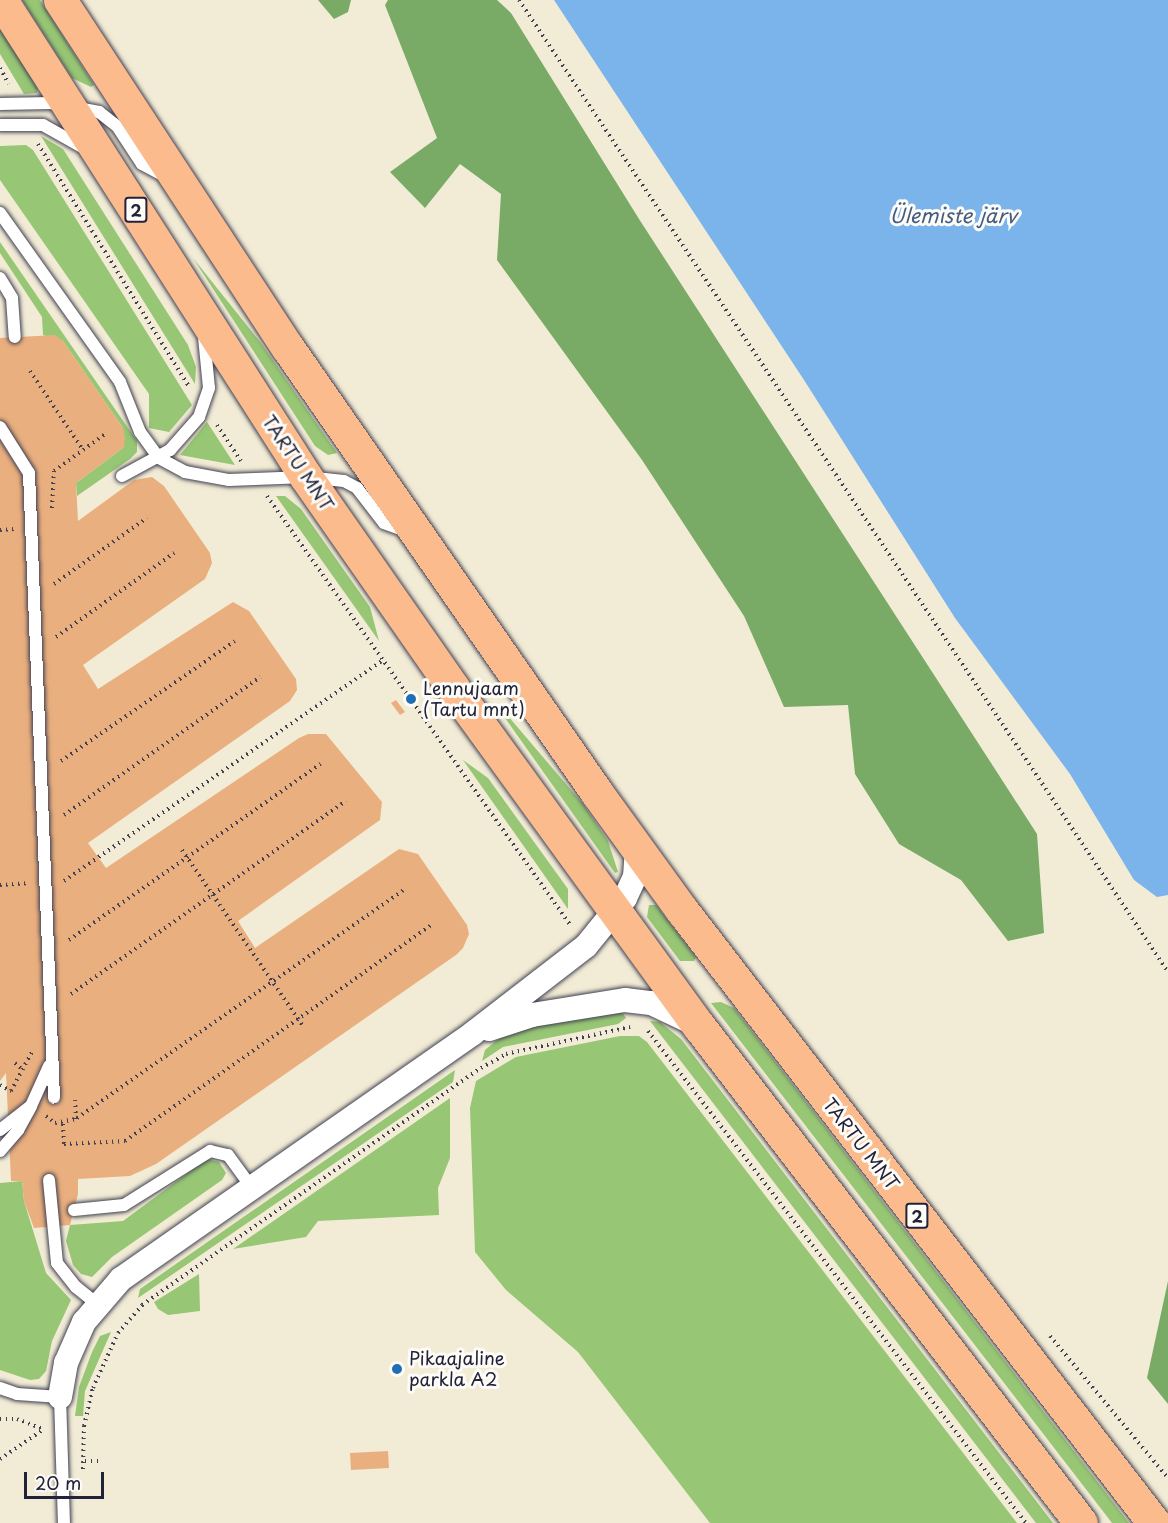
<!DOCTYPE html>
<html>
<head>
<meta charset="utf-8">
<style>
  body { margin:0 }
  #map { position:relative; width:1168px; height:1523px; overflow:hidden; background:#f2ecd6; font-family:"Playpen Sans",sans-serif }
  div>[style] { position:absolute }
  .green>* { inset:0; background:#97c674 }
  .forest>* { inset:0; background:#79ab66 }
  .water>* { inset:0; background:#7ab4eb }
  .building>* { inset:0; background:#eaaf7e }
  .path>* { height:4px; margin-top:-2px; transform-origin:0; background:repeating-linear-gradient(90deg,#414052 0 1.5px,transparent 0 6px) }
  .roads { filter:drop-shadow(0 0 2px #414052) drop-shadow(0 0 2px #414052) }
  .service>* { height:12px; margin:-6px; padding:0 6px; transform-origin:6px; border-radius:6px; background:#fff }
  .minor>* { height:24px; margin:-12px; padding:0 12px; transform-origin:12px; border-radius:12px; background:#fff }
  .trunk>* { height:33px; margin:-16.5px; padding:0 16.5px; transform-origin:16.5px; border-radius:16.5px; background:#fbbb8d }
  .dots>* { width:16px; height:16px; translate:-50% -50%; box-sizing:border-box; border:3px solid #fdfcf7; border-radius:50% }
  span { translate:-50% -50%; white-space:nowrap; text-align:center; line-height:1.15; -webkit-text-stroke:6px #fdfcf7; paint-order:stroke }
  .shield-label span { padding:2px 4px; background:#fdfcf7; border:2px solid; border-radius:4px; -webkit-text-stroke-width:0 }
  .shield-label { font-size:16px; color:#22223b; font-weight:700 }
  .street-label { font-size:18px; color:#22223b }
  .poi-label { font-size:18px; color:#22223b }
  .left { translate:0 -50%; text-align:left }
  .water-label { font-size:20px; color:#455c81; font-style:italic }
  .scale { position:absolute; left:24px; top:1472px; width:80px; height:27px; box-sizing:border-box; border:3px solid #22223b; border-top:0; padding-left:8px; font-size:18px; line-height:21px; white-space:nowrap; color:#22223b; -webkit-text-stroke:4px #fdfcf7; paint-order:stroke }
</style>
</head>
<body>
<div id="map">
  <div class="green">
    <i style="clip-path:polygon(22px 0,40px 0,94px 85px,91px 87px,72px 78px)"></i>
    <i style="clip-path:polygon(0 27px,38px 86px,37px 93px,24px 94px,0 54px)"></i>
    <i style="clip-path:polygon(41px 136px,63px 149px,188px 345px,196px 367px,195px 384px)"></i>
    <i style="clip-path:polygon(26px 145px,33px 150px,192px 405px,169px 432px,149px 428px,149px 394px,0 180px,0 146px)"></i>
    <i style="clip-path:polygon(0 242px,137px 441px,137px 452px,130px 459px,77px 496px,76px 483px,124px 447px,123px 428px,63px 341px,43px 335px,42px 317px,0 253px)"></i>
    <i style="clip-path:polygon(193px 258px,261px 343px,337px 453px,328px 455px,315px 446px)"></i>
    <i style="clip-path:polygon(207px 422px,235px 465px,180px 455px)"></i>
    <i style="clip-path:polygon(276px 496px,285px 496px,301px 509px,370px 607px,379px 641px)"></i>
    <i style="clip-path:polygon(508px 716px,583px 804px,608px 841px,618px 872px,615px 873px,505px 718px)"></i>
    <i style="clip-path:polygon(463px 760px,488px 778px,568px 889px,568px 909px)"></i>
    <i style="clip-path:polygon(649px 905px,656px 905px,696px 957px,694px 961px,680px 961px,647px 917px)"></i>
    <i style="clip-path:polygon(721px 1002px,734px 1008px,1129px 1523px,1112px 1523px,711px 1003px)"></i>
    <i style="clip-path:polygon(622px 1012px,626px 1018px,618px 1024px,503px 1047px,482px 1061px,485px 1050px,502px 1036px,524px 1027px)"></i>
    <i style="clip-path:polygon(650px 1021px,660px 1022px,681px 1039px,1053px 1523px,1036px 1523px)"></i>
    <i style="clip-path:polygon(620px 1036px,639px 1036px,647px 1042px,1017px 1523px,710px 1523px,578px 1352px,506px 1290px,475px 1252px,470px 1108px,476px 1081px,516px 1057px)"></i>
    <i style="clip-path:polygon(455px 1070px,453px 1082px,138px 1298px,140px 1289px)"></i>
    <i style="clip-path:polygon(450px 1098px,450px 1158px,438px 1188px,439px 1215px,318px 1221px,306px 1237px,233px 1249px)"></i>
    <i style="clip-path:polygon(207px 1159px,219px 1162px,226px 1173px,222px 1180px,112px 1257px,92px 1277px,81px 1274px,73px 1265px,66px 1241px,70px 1225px,123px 1221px)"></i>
    <i style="clip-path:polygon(22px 1181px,24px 1201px,46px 1273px,71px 1300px,52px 1341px,46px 1371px,39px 1379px,30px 1380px,0 1370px,0 1183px)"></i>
    <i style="clip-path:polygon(199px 1274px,200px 1311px,168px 1315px,158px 1309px,154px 1302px)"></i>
    <i style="clip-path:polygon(111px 1332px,85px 1391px,83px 1416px,75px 1416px,79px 1387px,92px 1352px,100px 1336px)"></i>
  </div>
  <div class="forest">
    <i style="clip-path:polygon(318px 0,351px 0,348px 12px,334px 19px)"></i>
    <i style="clip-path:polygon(388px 0,497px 0,511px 13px,639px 219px,1037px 834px,1044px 933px,1008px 941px,961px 880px,899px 844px,855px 774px,848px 705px,784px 707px,744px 616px,642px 460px,497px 260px,501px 194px,460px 164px,425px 208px,390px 172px,437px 138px,385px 5px)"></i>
    <i style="clip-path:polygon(1168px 1281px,1168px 1404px,1147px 1378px)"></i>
  </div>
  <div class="water">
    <i style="clip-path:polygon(554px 0,1168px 0,1168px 895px,1157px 897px,1134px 880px,1070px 774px,955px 618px,804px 380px)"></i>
  </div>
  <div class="building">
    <i style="clip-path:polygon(55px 335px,63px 341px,123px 428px,125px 438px,124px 447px,76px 483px,78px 521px,134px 480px,152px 477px,164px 486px,210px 553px,212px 563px,205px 579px,83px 665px,98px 689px,233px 602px,249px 611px,296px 679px,297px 690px,290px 701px,88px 843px,106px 868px,299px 738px,308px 734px,326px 734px,382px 802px,380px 820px,238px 921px,255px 948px,399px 849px,418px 854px,467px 925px,469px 934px,463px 948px,456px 955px,156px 1164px,130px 1176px,78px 1179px,78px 1194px,70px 1225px,34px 1228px,24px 1201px,22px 1181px,11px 1181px,6px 1073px,0 1081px,0 338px)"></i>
    <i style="clip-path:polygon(396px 700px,405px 712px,400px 715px,391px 703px)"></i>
    <i style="clip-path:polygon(388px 1451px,389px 1468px,351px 1470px,350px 1453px)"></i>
  </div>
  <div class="path">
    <i style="left:519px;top:0;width:1169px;rotate:56.27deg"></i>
    <i style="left:0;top:68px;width:18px;rotate:61deg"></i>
    <i style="left:38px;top:144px;width:284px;rotate:58.1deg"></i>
    <i style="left:30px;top:371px;width:95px;rotate:56.1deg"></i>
    <i style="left:217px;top:425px;width:43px;rotate:56.3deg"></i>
    <i style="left:267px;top:496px;width:527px;rotate:54.74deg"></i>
    <i style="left:52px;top:508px;width:37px;rotate:-87deg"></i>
    <i style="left:54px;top:471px;width:62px;rotate:-35.8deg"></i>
    <i style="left:0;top:530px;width:14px;rotate:-4deg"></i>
    <i style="left:54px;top:584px;width:114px;rotate:-35.4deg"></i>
    <i style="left:56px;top:637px;width:145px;rotate:-35.4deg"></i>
    <i style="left:61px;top:761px;width:211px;rotate:-34.6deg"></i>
    <i style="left:64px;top:815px;width:240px;rotate:-35.1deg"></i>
    <i style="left:182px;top:850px;width:214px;rotate:55.5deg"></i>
    <i style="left:64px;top:881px;width:388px;rotate:-34.7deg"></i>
    <i style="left:0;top:885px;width:26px;rotate:-4deg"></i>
    <i style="left:69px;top:940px;width:307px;rotate:-35deg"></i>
    <i style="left:71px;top:994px;width:336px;rotate:-35.1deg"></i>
    <i style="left:648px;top:1031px;width:620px;rotate:52.47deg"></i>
    <i style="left:15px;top:1063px;width:9px;rotate:41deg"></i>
    <i style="left:0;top:1085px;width:13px;rotate:29deg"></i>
    <i style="left:11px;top:1091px;width:47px;rotate:-61.8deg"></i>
    <i style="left:46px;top:1116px;width:11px;rotate:38deg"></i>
    <i style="left:55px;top:1123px;width:21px;rotate:-11deg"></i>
    <i style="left:76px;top:1119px;width:19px;rotate:-93deg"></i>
    <i style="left:77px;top:1118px;width:399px;rotate:-34.9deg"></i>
    <i style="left:63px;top:1124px;width:20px;rotate:87deg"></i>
    <i style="left:64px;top:1144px;width:61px;rotate:-2.8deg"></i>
    <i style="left:125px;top:1141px;width:375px;rotate:-35.2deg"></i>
    <i style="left:1050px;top:1336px;width:185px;rotate:50.3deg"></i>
    <i style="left:0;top:1419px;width:17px"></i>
    <i style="left:17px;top:1419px;width:26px;rotate:21deg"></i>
    <i style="left:0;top:1459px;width:50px;rotate:-34.3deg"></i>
    <i style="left:85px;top:1461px;width:17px"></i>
    <i style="left:83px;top:1469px;width:43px;rotate:-88.7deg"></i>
    <i style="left:84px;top:1426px;width:39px;rotate:-77deg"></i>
    <i style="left:93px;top:1388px;width:60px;rotate:-65.6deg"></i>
    <i style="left:118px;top:1333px;width:37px;rotate:-49deg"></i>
    <i style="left:142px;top:1305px;width:414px;rotate:-35deg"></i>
    <i style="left:481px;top:1068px;width:29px;rotate:-29deg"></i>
    <i style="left:506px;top:1054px;width:127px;rotate:-12.3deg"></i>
  </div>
  <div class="roads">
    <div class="service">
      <i style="left:0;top:104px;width:51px;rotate:-1.1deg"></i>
      <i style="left:51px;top:103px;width:49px;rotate:10.6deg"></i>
      <i style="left:99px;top:112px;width:23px;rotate:38deg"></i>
      <i style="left:117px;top:126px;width:45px;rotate:56.7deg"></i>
      <i style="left:142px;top:164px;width:26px;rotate:28deg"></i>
      <i style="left:0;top:125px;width:43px"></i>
      <i style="left:43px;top:125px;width:45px;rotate:29.4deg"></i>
      <i style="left:0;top:213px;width:207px;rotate:54.6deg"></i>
      <i style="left:120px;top:382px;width:54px;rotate:68.2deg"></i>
      <i style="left:140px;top:432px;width:32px;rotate:54deg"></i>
      <i style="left:159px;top:458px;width:30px;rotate:28deg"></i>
      <i style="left:185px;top:472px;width:45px;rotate:10.3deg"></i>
      <i style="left:229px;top:480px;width:77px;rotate:-2.2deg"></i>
      <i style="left:306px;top:477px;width:38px;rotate:6deg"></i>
      <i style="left:344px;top:481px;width:15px;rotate:28deg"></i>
      <i style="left:357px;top:488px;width:44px;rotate:52.4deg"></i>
      <i style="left:384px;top:523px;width:23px;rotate:20deg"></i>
      <i style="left:0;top:278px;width:23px;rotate:59deg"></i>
      <i style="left:12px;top:298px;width:39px;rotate:86deg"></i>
      <i style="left:0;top:427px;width:54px;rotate:57.8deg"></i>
      <i style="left:29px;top:473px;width:625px;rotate:87.71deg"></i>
      <i style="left:122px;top:476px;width:55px;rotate:-28.4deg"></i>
      <i style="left:170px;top:450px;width:44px;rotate:-48.7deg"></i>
      <i style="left:199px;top:417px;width:31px;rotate:-71deg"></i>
      <i style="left:209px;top:388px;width:51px;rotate:-95.6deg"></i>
      <i style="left:0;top:1130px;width:39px;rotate:-38deg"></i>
      <i style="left:31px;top:1106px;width:44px;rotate:-65.8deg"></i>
      <i style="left:0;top:1151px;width:28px;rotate:-49deg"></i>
      <i style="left:18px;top:1130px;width:26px;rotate:-61deg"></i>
      <i style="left:49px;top:1180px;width:83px;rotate:84.5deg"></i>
      <i style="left:57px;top:1263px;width:31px;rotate:52deg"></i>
      <i style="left:76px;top:1287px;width:27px;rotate:39deg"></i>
      <i style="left:74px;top:1210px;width:50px;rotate:-5.7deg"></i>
      <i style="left:124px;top:1205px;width:102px;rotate:-32.1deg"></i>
      <i style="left:210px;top:1151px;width:18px;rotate:13deg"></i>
      <i style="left:228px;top:1155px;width:39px;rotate:54deg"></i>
      <i style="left:0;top:1388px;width:18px;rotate:19deg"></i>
      <i style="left:17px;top:1394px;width:43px;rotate:4deg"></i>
      <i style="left:60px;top:1397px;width:126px;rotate:88.2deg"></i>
    </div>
    <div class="minor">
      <i style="left:489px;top:1029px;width:45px;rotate:-18deg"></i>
      <i style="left:532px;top:1015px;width:94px;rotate:-9.2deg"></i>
      <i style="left:625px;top:1000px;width:26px;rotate:7deg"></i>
      <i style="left:651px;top:1003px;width:52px;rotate:25.1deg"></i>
      <i style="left:60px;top:1397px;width:35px;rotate:-80deg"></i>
      <i style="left:66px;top:1363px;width:45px;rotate:-66.3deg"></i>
      <i style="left:84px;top:1322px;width:57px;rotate:-49.3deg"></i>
      <i style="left:121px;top:1279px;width:428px;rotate:-34.9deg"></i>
      <i style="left:472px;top:1034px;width:144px;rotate:-37.7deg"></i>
      <i style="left:586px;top:946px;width:62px;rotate:-50.9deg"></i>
      <i style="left:625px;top:898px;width:23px;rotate:-65deg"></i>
      <i style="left:635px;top:877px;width:29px;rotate:-86deg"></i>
    </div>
    <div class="trunk">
      <i style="left:1px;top:0;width:566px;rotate:57.4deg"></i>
      <i style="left:306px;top:477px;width:257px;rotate:55.1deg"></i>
      <i style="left:453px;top:688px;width:417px;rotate:54deg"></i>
      <i style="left:698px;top:1025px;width:628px;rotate:52.44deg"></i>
      <i style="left:60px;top:0;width:416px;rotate:56.8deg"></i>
      <i style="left:288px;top:348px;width:542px;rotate:55.22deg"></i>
      <i style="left:597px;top:793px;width:143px;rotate:54.1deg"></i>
      <i style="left:681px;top:909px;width:775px;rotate:52.39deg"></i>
    </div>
  </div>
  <div class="dots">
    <i style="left:411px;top:699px;background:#1f6fb2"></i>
    <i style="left:397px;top:1369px;background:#1f6fb2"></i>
  </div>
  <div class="shield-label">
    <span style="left:136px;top:210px">2</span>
    <span style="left:917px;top:1216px">2</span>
  </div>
  <div class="street-label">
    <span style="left:298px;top:463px;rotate:56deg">TARTU MNT</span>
    <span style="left:861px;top:1144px;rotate:52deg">TARTU MNT</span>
  </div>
  <div class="poi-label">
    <span class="left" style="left:423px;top:699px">Lennujaam<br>(Tartu mnt)</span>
    <span class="left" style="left:409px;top:1369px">Pikaajaline<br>parkla A2</span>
  </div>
  <div class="water-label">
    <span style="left:953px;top:215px">Ülemiste järv</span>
  </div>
  <div class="scale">20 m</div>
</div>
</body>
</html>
